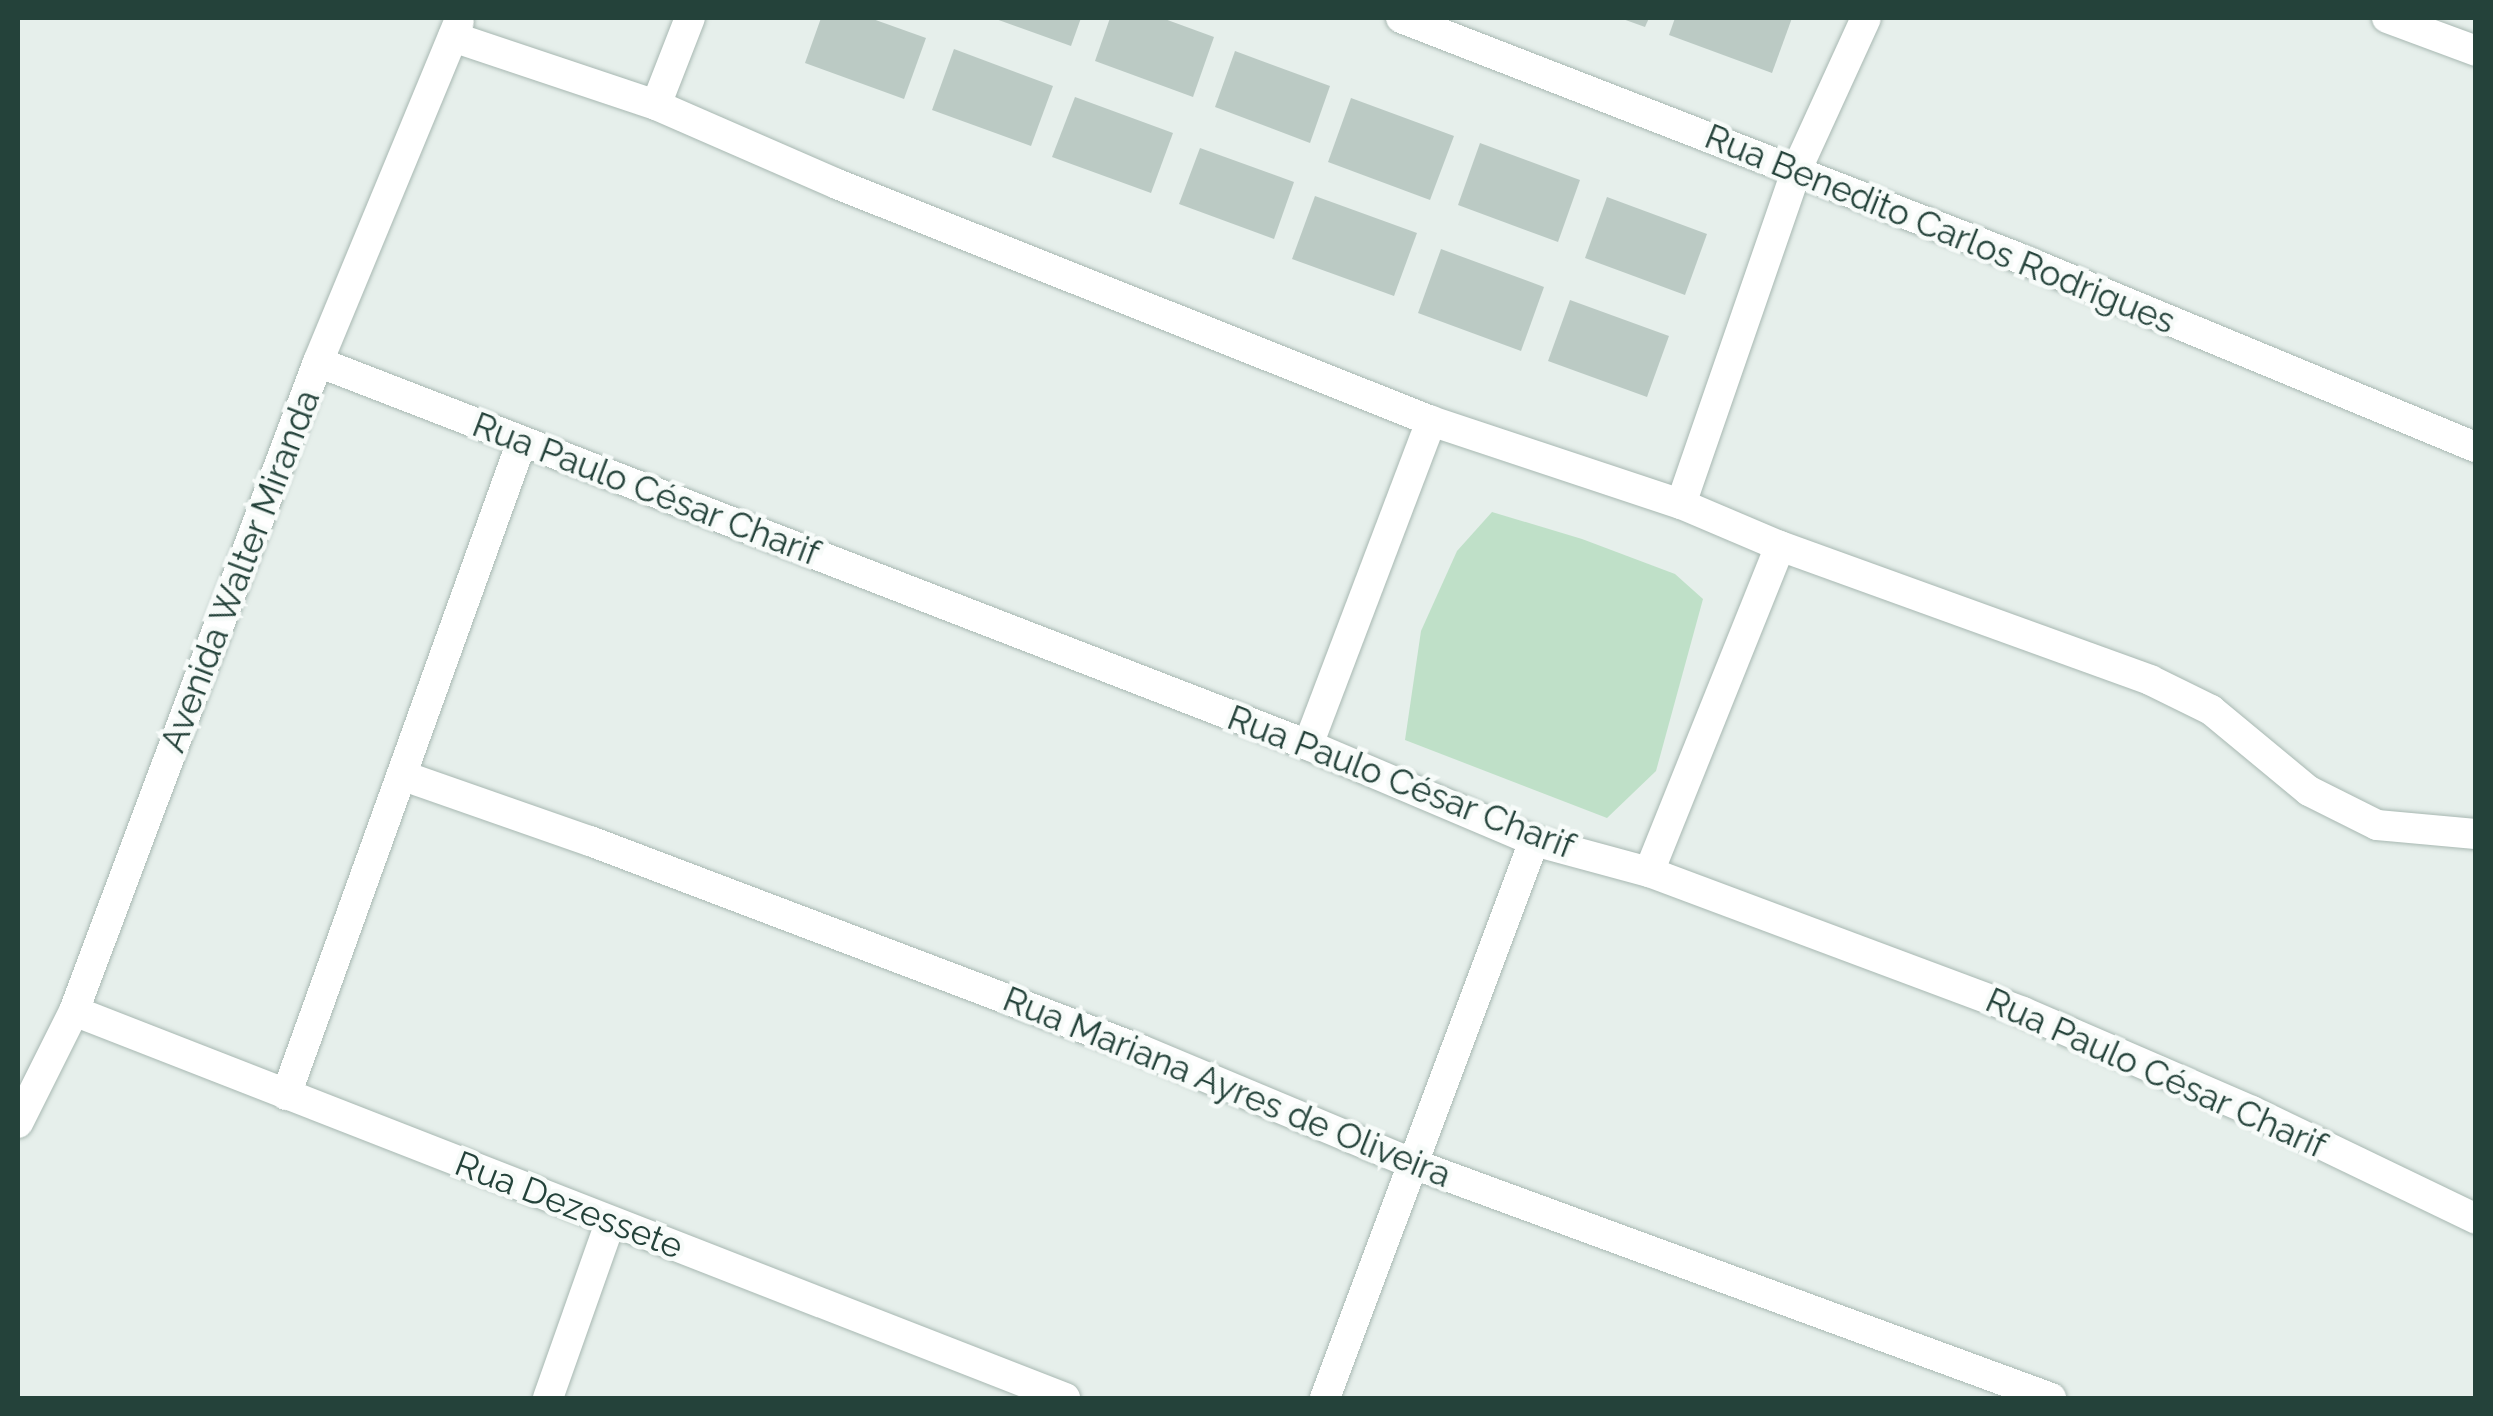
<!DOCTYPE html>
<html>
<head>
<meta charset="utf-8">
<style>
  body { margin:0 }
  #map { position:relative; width:2493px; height:1416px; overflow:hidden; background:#e6efeb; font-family:Raleway,sans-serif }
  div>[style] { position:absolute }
  .green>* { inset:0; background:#bfe0c8 }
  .building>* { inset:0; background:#bbcac4 }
  .roads { filter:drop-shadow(0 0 2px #a8b8b2) drop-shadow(0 0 2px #a8b8b2) }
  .minor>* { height:30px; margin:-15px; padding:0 15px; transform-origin:15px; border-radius:15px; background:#fff }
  span { translate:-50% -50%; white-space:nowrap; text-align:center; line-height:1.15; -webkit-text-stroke:9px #f7fbf9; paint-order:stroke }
  .street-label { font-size:35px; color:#24423a }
  .frame { position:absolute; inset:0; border:20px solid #24423a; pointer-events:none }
</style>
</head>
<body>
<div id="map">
  <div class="green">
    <i style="clip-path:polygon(1492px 512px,1582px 539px,1675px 574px,1703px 599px,1656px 771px,1607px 818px,1405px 740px,1421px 631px,1457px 551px)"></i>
  </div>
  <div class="building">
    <i style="clip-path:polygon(821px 18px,870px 18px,926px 38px,904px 99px,805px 63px)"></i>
    <i style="clip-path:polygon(993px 18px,1081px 18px,1071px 46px)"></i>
    <i style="clip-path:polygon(1110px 18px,1162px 18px,1214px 37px,1193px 97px,1095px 61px)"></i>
    <i style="clip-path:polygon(1620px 18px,1649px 18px,1645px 27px)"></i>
    <i style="clip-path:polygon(1675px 18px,1792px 18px,1772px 73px,1669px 35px)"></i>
    <i style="clip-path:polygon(954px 49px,1053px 86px,1031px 146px,932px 110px)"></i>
    <i style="clip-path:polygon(1235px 51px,1330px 86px,1310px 143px,1215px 107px)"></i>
    <i style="clip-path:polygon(1075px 97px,1173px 133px,1151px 193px,1052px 157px)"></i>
    <i style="clip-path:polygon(1351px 98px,1454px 136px,1430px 200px,1328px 162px)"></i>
    <i style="clip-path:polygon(1480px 143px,1580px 180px,1558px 242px,1458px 205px)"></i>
    <i style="clip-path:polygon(1200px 148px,1294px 182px,1274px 239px,1179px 204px)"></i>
    <i style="clip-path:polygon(1315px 196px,1417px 233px,1394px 296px,1292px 259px)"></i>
    <i style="clip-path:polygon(1607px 197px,1707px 234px,1685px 295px,1585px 258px)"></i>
    <i style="clip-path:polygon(1441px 249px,1544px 287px,1521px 351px,1418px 313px)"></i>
    <i style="clip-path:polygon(1570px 300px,1669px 336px,1647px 397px,1548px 361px)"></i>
  </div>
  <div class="roads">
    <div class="minor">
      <i style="left:1401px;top:18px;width:658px;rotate:21.22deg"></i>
      <i style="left:2014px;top:256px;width:500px;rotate:22.5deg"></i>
      <i style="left:2387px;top:18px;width:95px;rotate:20.3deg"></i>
      <i style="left:453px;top:37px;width:214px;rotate:18.5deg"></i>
      <i style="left:656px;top:105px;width:197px;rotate:23.6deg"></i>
      <i style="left:837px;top:184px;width:640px;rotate:21.75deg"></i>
      <i style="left:1431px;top:421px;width:263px;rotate:18.4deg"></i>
      <i style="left:1681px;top:504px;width:108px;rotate:23deg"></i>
      <i style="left:1780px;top:546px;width:394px;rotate:19.9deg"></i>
      <i style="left:2150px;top:680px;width:68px;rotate:26.2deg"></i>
      <i style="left:2211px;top:710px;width:127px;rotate:39.6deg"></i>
      <i style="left:2309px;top:791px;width:76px;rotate:26.6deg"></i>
      <i style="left:2377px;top:825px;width:99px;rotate:5.2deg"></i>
      <i style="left:656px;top:105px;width:93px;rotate:-68.7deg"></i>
      <i style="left:318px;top:362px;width:1062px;rotate:21.15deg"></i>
      <i style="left:1308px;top:745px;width:246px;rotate:23deg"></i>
      <i style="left:1534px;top:841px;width:119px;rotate:15.1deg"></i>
      <i style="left:1649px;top:872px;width:399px;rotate:20.5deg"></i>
      <i style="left:2023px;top:1012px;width:249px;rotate:23.4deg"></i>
      <i style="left:2252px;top:1111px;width:249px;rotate:25.7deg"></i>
      <i style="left:1681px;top:504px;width:352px;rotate:-70.9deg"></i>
      <i style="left:1796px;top:171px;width:168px;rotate:-65.4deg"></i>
      <i style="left:1308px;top:745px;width:347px;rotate:-69.2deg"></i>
      <i style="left:404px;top:776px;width:197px;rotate:19.3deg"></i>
      <i style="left:590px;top:841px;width:589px;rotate:20.77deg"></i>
      <i style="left:1141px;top:1050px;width:293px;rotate:22.7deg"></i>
      <i style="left:1411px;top:1163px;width:682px;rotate:20.16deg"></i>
      <i style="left:1649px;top:872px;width:351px;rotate:-68.1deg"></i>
      <i style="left:74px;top:1011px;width:1064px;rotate:21.33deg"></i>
      <i style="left:286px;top:1095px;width:695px;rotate:-70.16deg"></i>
      <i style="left:18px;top:1123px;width:125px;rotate:-63.4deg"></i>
      <i style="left:74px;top:1011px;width:693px;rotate:-69.4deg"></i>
      <i style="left:318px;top:362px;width:368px;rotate:-67.5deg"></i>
      <i style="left:548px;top:1398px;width:186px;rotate:-70.5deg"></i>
      <i style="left:1325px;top:1398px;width:595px;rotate:-69.43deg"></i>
    </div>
  </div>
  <div class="street-label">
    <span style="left:1940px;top:229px;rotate:22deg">Rua Benedito Carlos Rodrigues</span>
    <span style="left:646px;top:489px;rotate:21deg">Rua Paulo César Charif</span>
    <span style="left:240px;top:571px;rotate:-69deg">Avenida Walter Miranda</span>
    <span style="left:1401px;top:782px;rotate:21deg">Rua Paulo César Charif</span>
    <span style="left:2156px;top:1073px;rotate:24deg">Rua Paulo César Charif</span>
    <span style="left:1227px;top:1087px;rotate:22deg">Rua Mariana Ayres de Oliveira</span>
    <span style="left:569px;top:1205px;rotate:21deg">Rua Dezessete</span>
  </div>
  <div class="frame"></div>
</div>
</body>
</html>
